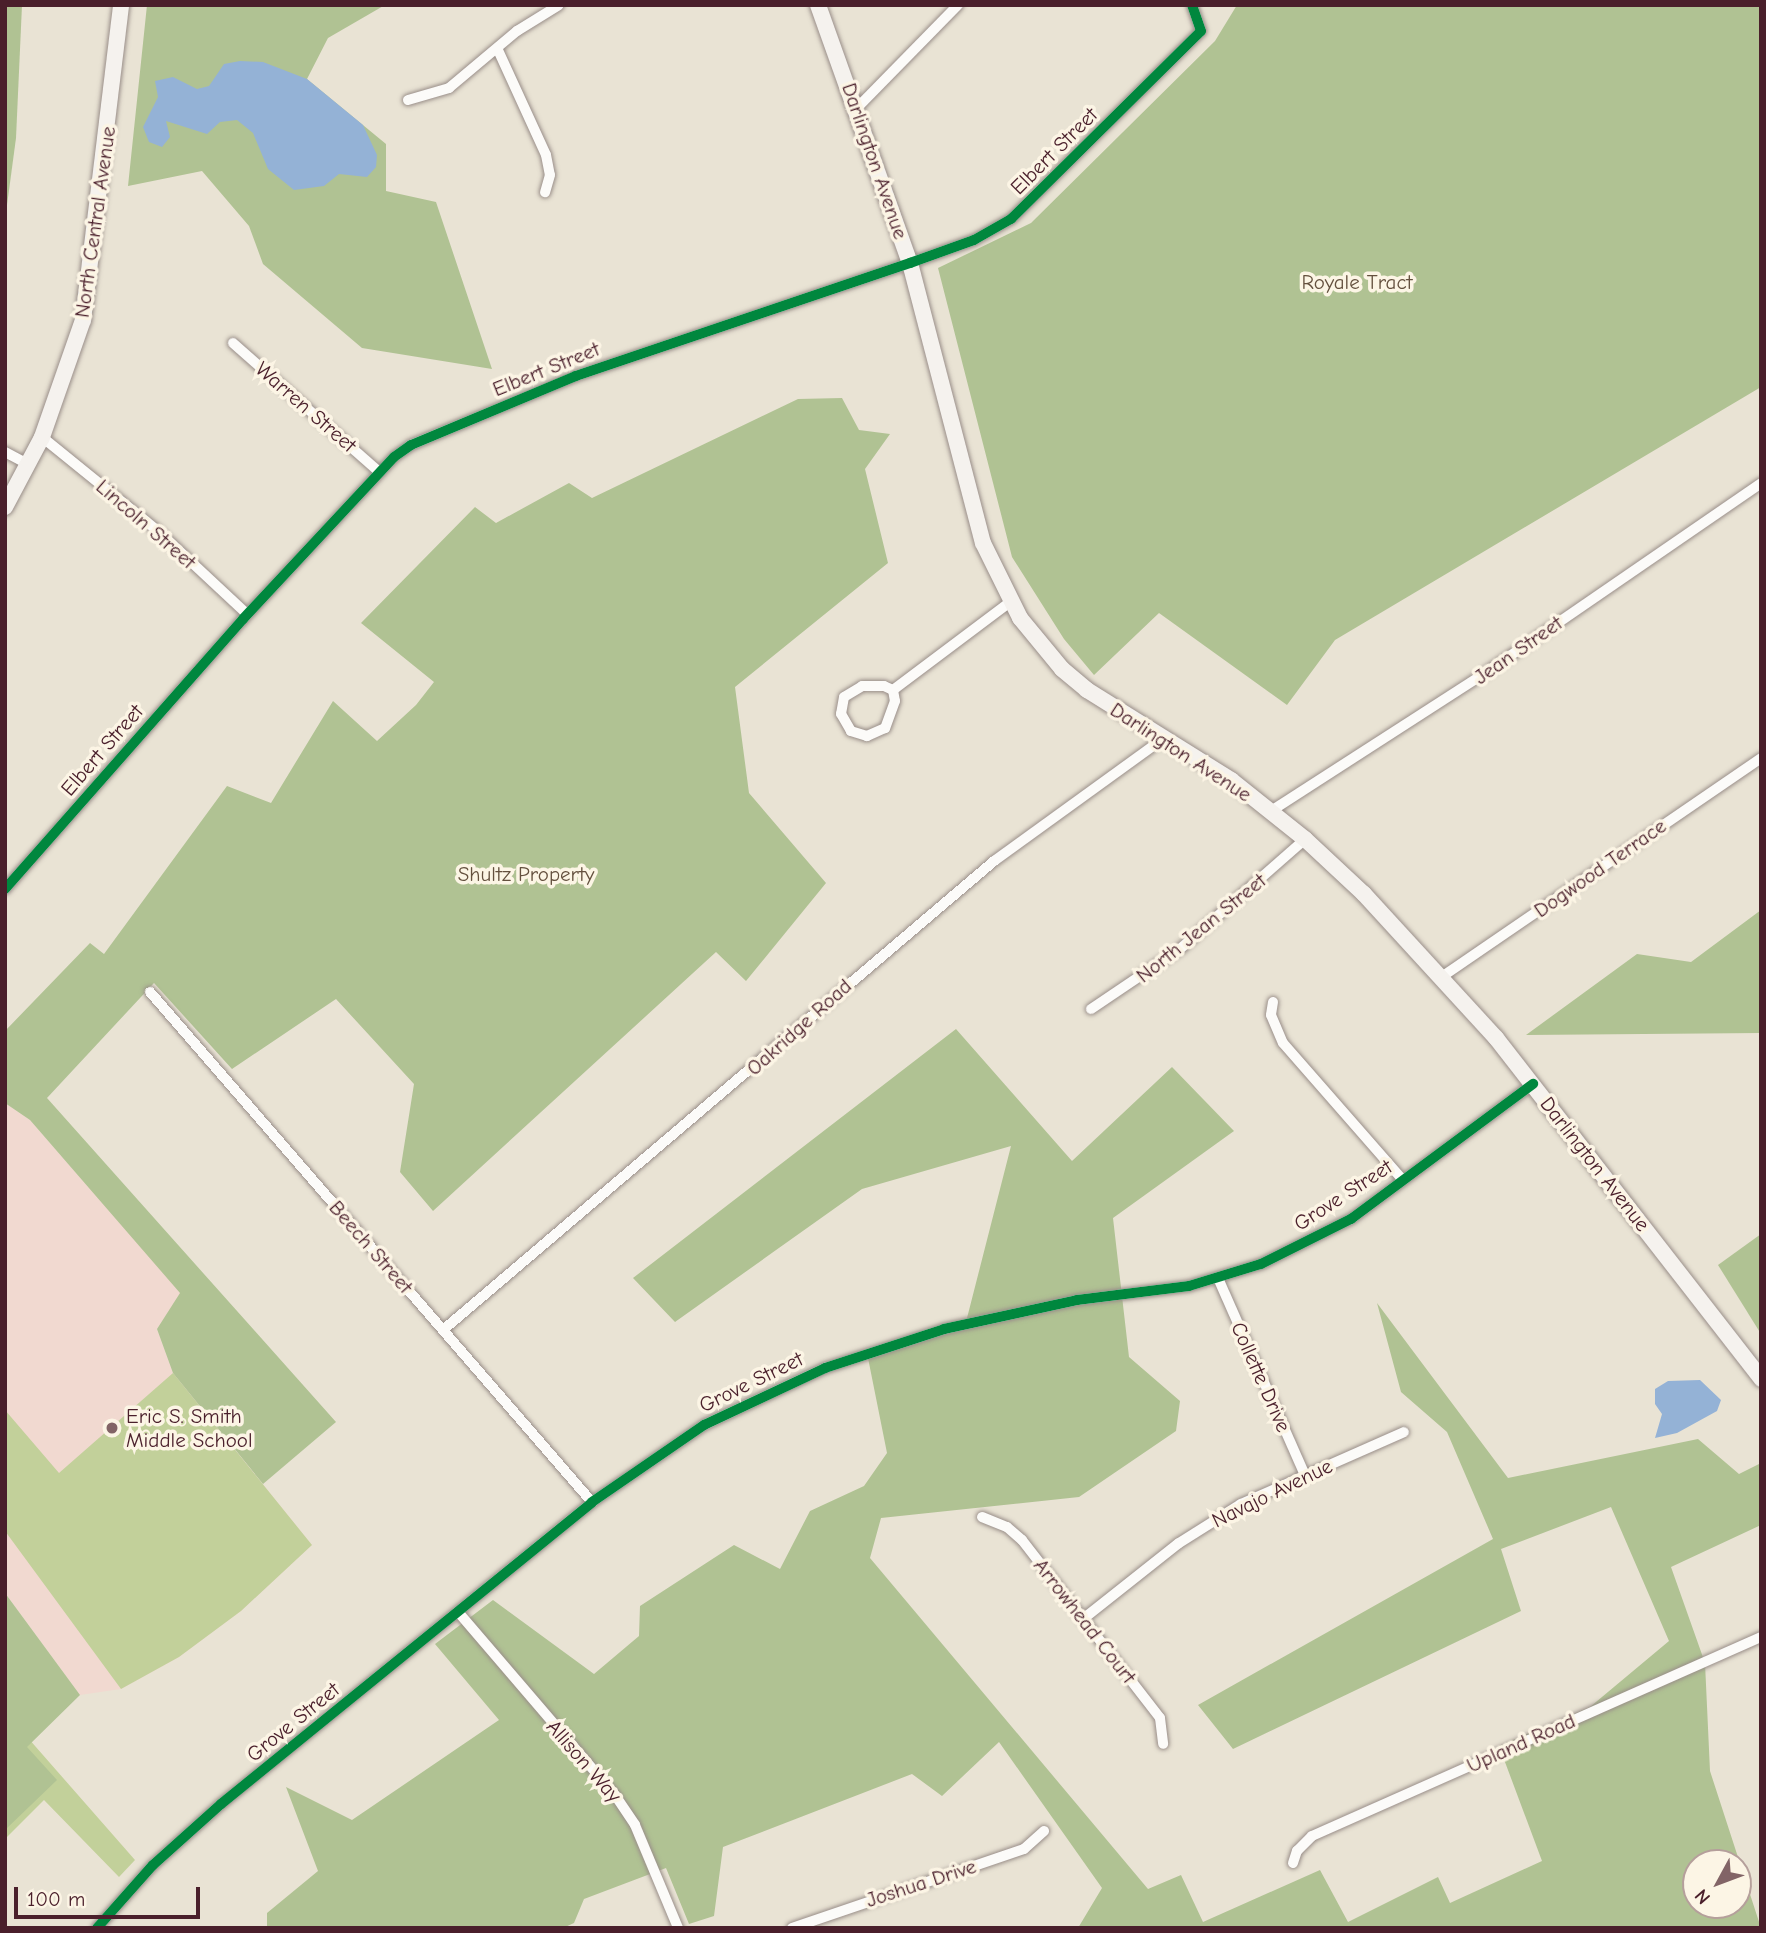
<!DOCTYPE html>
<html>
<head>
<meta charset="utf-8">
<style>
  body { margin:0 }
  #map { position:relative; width:1766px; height:1933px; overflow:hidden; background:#e9e3d4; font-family:"Comic Neue",sans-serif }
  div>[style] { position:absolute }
  .built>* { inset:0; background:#f1d9d0 }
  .green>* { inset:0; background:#c2d09a }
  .forest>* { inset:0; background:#b0c293 }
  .water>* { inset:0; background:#94b2d6 }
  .roads { filter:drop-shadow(0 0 2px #998e89) drop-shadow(0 0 2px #998e89) }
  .minor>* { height:10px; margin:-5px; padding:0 5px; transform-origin:5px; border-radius:5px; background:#fcfbf9 }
  .secondary>* { height:16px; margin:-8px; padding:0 8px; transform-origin:8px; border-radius:8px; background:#f5f2ee }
  .cycleway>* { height:10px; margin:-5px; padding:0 5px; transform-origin:5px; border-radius:5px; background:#00873e }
  .dots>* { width:19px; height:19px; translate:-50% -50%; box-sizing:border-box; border:4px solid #fcf5e5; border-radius:50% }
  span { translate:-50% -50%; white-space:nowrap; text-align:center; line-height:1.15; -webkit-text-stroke:7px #fcf5e5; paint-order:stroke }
  .street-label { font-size:21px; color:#4a1f2b }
  .park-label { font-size:21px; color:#64503e }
  .poi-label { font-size:21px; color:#4a1f2b }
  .left { translate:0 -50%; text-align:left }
  .frame { position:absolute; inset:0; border:7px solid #4a1f2b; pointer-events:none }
  .north { position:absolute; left:1682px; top:1849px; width:70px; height:70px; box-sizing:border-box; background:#fcf5e5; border:2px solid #b59f9b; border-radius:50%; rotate:229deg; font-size:19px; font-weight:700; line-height:28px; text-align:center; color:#4a1f2b }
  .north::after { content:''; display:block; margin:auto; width:24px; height:32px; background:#826466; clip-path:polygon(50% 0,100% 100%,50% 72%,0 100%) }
  .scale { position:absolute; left:14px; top:1887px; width:186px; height:32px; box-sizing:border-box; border:4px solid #4a1f2b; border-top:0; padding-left:9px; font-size:21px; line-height:24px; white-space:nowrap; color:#4a1f2b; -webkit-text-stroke:5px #fcf5e5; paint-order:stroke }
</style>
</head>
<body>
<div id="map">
  <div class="built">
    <i style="clip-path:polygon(5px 1103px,30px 1120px,181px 1293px,157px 1329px,173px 1373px,312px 1545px,241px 1611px,179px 1657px,121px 1689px,80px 1695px,5px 1593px)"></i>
  </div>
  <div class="green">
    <i style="clip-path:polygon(173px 1373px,312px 1545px,241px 1611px,179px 1657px,121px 1689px,5px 1531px,5px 1410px,59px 1473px)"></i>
    <i style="clip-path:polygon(5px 1605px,7px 1714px,135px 1860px,119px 1877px,44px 1800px,5px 1839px)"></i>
  </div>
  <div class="forest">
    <i style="clip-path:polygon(5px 5px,22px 5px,16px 138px,5px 220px)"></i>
    <i style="clip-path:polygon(147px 5px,385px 5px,328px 38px,307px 79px,386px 144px,386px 191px,436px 202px,492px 369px,362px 348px,263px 264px,249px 226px,202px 171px,128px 186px)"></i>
    <i style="clip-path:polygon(1237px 5px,1761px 5px,1761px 387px,1335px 640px,1287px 705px,1159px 613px,1094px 675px,1064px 639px,1012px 557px,938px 268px,1031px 223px,1215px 41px)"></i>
    <i style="clip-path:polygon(842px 398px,859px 430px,890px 434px,865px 469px,888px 563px,735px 687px,749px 793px,826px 883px,746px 981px,716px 952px,433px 1211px,400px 1172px,414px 1084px,336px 999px,232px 1069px,154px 983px,47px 1098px,336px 1422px,263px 1484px,173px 1373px,157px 1329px,180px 1293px,30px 1120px,5px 1103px,5px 1031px,90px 943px,104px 954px,227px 786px,271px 803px,333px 701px,377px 741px,416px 705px,434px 682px,361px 623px,475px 507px,496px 523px,569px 483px,592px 498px,798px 399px)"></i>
    <i style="clip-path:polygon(1761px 910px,1761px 1033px,1526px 1035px,1637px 954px,1691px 962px)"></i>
    <i style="clip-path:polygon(evenodd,956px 1029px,1072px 1161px,1172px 1067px,1234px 1131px,1113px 1218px,1129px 1357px,1180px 1401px,1176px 1431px,1079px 1497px,881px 1518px,870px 1558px,1148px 1889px,1181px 1875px,1203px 1922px,1320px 1870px,1348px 1922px,1438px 1877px,1450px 1903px,1542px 1861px,1499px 1746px,1590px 1707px,1669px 1641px,1611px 1507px,1501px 1549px,1521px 1611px,1233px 1749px,1198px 1705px,1493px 1539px,1447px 1432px,1401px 1392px,1377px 1303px,1508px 1478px,1698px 1439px,1739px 1474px,1761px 1463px,1761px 1525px,1671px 1567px,1705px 1663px,1710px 1771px,1761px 1928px,1078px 1928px,1102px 1888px,999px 1742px,942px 1796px,912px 1774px,723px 1847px,714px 1916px,689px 1924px,666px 1868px,584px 1899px,574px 1923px,563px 1928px,267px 1928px,267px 1913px,318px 1871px,286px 1787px,352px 1820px,499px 1720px,435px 1644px,493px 1600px,594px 1674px,639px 1636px,640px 1606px,734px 1545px,780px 1569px,810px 1511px,864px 1486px,887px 1453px,867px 1353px,966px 1322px,1011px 1146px,862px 1189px,675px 1322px,633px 1278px,956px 1029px,1696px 1863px,1738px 1863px,1738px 1905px,1696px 1905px,1696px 1863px)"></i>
    <i style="clip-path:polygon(1761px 1234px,1761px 1334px,1718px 1265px)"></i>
    <i style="clip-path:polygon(5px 1593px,80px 1695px,27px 1747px,57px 1780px,5px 1830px)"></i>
  </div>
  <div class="water">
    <i style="clip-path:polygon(240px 61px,263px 62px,307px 79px,363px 125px,377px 155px,376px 167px,367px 177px,339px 174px,324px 186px,294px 190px,268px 169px,253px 133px,237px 120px,220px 122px,207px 134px,166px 121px,170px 137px,162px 147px,149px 142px,143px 127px,158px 97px,155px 81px,173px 77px,197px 89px,209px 86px,224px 64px)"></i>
    <i style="clip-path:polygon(1700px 1380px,1721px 1400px,1717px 1411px,1677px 1433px,1655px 1438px,1662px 1414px,1655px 1404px,1655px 1389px,1668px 1381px)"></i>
  </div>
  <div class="roads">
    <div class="minor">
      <i style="left:498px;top:50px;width:115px;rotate:65.4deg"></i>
      <i style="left:546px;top:155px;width:20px;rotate:79deg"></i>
      <i style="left:550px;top:175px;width:18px;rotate:106deg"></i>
      <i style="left:408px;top:100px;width:43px;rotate:-16.3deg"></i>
      <i style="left:449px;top:88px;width:89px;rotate:-40deg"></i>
      <i style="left:517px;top:31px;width:49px;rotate:-31.8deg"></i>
      <i style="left:858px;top:107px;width:143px;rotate:-45.6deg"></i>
      <i style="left:233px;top:343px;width:193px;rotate:41.4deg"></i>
      <i style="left:42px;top:437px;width:149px;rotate:39deg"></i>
      <i style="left:158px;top:531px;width:122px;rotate:43deg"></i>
      <i style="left:5px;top:452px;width:26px;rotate:28deg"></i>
      <i style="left:862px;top:686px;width:22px"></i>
      <i style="left:884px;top:686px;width:10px;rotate:24deg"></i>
      <i style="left:893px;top:690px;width:11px;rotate:80deg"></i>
      <i style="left:895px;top:701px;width:29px;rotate:110deg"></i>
      <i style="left:885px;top:728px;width:20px;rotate:156deg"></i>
      <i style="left:867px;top:736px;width:17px;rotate:-163deg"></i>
      <i style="left:851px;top:731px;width:20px;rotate:-120deg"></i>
      <i style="left:841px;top:714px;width:17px;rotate:-80deg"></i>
      <i style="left:844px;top:697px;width:21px;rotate:-31deg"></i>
      <i style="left:893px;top:690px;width:146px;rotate:-36.9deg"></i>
      <i style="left:1271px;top:811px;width:255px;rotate:-32.8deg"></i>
      <i style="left:1485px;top:673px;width:335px;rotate:-34.5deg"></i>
      <i style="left:5px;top:889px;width:360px;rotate:-48.6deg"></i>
      <i style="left:243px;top:619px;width:221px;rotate:-47deg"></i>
      <i style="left:394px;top:457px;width:21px;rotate:-35deg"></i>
      <i style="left:411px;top:445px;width:179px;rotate:-22.7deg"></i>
      <i style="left:576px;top:376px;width:353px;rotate:-18.7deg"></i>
      <i style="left:910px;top:263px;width:68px;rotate:-19.8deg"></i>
      <i style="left:974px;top:240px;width:43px;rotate:-29.6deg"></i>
      <i style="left:1011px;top:219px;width:267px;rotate:-44.7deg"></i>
      <i style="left:1201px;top:31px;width:28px;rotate:-109deg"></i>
      <i style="left:1440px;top:978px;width:389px;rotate:-34.4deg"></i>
      <i style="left:150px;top:992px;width:675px;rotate:49.09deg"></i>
      <i style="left:1273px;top:1002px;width:13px;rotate:99deg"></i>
      <i style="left:1271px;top:1015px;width:30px;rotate:67deg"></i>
      <i style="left:1283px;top:1043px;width:182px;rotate:48.8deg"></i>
      <i style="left:1091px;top:1009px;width:107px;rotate:-34deg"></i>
      <i style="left:1180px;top:949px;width:167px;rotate:-41.3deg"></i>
      <i style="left:1218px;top:1278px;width:215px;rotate:66.2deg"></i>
      <i style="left:443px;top:1330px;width:724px;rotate:-40.4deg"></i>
      <i style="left:994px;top:861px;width:210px;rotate:-35.9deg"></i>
      <i style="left:982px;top:1517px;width:27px;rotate:22deg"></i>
      <i style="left:1007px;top:1527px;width:20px;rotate:41deg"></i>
      <i style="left:1022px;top:1540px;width:225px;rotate:52.2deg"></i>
      <i style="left:1160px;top:1718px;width:26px;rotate:83deg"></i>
      <i style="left:459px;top:1613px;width:240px;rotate:49.4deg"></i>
      <i style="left:615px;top:1795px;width:36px;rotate:56deg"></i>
      <i style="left:635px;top:1825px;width:112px;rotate:67.3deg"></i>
      <i style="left:1083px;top:1619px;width:122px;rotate:-38.4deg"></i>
      <i style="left:1179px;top:1543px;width:73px;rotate:-32.2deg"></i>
      <i style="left:1241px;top:1504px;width:178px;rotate:-23.8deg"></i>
      <i style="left:1293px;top:1863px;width:13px;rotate:-72deg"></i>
      <i style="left:1297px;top:1851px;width:21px;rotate:-45deg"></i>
      <i style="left:1312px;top:1836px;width:491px;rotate:-23.9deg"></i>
      <i style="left:97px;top:1928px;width:84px;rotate:-48.4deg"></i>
      <i style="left:153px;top:1865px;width:91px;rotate:-41.9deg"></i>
      <i style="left:221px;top:1804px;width:478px;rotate:-39.1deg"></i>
      <i style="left:592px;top:1502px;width:136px;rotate:-34.5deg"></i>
      <i style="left:704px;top:1425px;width:134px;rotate:-25.2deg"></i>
      <i style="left:825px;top:1368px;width:125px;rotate:-18.1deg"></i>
      <i style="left:944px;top:1329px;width:136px;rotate:-12.3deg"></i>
      <i style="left:1077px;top:1300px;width:113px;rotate:-7.1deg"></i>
      <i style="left:1189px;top:1286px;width:75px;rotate:-17deg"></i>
      <i style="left:1261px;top:1264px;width:101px;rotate:-26.6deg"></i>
      <i style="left:1351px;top:1219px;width:227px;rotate:-36.6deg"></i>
      <i style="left:792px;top:1928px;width:245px;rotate:-18.8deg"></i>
      <i style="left:1024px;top:1849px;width:27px;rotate:-42deg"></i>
    </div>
    <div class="secondary">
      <i style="left:818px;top:5px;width:274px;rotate:70.4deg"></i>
      <i style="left:910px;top:263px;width:289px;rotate:75.4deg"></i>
      <i style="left:983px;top:543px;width:84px;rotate:63.7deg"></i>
      <i style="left:1020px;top:618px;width:66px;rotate:50.5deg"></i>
      <i style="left:1062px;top:669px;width:33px;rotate:40deg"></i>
      <i style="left:1087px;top:690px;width:170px;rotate:32deg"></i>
      <i style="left:1231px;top:780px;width:95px;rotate:38.6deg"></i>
      <i style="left:1305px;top:839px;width:81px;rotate:43deg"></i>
      <i style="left:1364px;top:894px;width:195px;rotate:47.5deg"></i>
      <i style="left:1496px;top:1038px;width:432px;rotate:52.1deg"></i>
      <i style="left:5px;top:507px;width:79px;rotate:-62.1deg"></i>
      <i style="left:42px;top:437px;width:124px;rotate:-70.7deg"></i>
      <i style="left:83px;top:320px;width:317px;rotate:-83.1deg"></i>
    </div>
  </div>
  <div class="cycleway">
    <i style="left:5px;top:889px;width:360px;rotate:-48.6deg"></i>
    <i style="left:243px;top:619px;width:221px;rotate:-47deg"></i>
    <i style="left:394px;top:457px;width:21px;rotate:-35deg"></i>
    <i style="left:411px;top:445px;width:179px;rotate:-22.7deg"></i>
    <i style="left:576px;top:376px;width:353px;rotate:-18.7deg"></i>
    <i style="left:910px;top:263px;width:68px;rotate:-19.8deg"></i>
    <i style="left:974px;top:240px;width:43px;rotate:-29.6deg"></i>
    <i style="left:1011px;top:219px;width:267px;rotate:-44.7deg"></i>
    <i style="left:1201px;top:31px;width:28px;rotate:-109deg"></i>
    <i style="left:97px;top:1928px;width:84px;rotate:-48.4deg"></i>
    <i style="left:153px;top:1865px;width:91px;rotate:-41.9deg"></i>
    <i style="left:221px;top:1804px;width:478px;rotate:-39.1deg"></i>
    <i style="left:592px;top:1502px;width:136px;rotate:-34.5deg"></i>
    <i style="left:704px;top:1425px;width:134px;rotate:-25.2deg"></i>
    <i style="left:825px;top:1368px;width:125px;rotate:-18.1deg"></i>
    <i style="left:944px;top:1329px;width:136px;rotate:-12.3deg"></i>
    <i style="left:1077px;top:1300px;width:113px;rotate:-7.1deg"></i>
    <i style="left:1189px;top:1286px;width:75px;rotate:-17deg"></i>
    <i style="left:1261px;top:1264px;width:101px;rotate:-26.6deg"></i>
    <i style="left:1351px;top:1219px;width:227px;rotate:-36.6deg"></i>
  </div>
  <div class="dots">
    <i style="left:112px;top:1428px;background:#826466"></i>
  </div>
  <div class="street-label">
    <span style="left:1054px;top:151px;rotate:-45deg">Elbert Street</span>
    <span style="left:875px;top:161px;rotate:71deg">Darlington Avenue</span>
    <span style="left:95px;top:222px;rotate:-82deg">North Central Avenue</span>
    <span style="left:546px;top:369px;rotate:-22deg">Elbert Street</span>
    <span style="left:306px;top:407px;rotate:41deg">Warren Street</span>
    <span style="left:146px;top:524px;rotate:41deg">Lincoln Street</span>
    <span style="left:1518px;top:650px;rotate:-35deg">Jean Street</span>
    <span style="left:102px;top:750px;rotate:-49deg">Elbert Street</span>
    <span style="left:1181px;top:752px;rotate:33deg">Darlington Avenue</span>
    <span style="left:1600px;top:868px;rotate:-35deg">Dogwood Terrace</span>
    <span style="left:1201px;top:928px;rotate:-39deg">North Jean Street</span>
    <span style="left:799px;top:1027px;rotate:-42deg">Oakridge Road</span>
    <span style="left:1595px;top:1164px;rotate:52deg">Darlington Avenue</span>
    <span style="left:1343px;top:1195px;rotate:-33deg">Grove Street</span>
    <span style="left:371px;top:1247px;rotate:49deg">Beech Street</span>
    <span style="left:1261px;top:1377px;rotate:66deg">Collette Drive</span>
    <span style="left:751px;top:1382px;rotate:-26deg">Grove Street</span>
    <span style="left:1272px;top:1493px;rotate:-26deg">Navajo Avenue</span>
    <span style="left:1085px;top:1621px;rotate:52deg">Arrowhead Court</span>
    <span style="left:293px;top:1722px;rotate:-39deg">Grove Street</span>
    <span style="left:1521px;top:1743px;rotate:-24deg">Upland Road</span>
    <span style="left:584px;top:1761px;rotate:49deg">Allison Way</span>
    <span style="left:921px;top:1883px;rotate:-18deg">Joshua Drive</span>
  </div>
  <div class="park-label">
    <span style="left:1357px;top:282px">Royale Tract</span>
    <span style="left:526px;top:874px">Shultz Property</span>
  </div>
  <div class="poi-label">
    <span class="left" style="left:126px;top:1428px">Eric S. Smith<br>Middle School</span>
  </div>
  <div class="frame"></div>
  <div class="north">N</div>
  <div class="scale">100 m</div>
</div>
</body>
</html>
